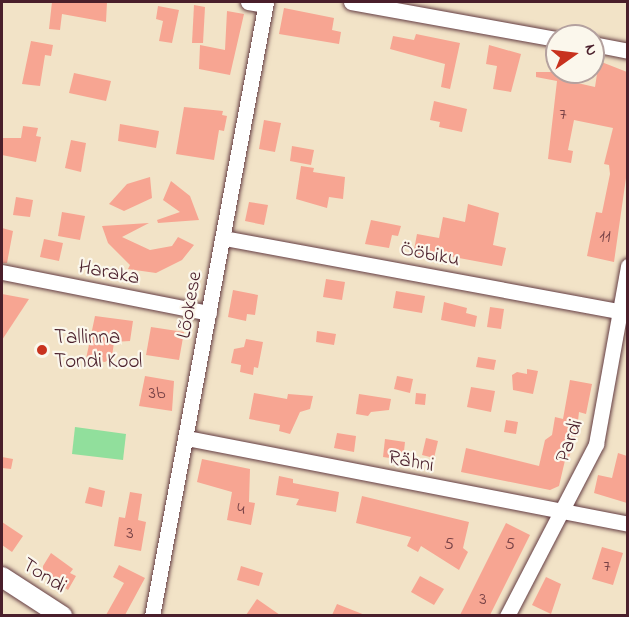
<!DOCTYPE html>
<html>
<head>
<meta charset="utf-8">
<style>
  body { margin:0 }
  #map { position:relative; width:629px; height:617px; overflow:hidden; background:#f2e3c7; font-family:"Indie Flower",sans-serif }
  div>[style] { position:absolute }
  .green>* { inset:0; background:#91df9c }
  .building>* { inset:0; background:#f7a592 }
  .roads { filter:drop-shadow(0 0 2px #633c42) drop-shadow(0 0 2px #633c42) }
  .minor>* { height:15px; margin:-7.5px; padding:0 7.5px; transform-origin:7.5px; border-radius:7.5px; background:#fff }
  .tertiary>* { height:20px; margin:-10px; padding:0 10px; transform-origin:10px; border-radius:10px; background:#fff }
  .dots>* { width:16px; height:16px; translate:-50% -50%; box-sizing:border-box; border:3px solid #fbf7ec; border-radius:50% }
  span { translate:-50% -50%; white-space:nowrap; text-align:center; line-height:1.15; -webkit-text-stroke:4.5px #fbf7ec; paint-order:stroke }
  .number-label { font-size:18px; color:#754045 }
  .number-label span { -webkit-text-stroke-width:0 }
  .street-label { font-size:21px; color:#4a1f2b }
  .poi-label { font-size:21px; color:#4a1f2b }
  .left { translate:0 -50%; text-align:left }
  .frame { position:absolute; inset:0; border:3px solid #4a1f2b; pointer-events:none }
  .north { position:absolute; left:545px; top:24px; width:60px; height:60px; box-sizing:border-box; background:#fbf7ec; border:2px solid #b4a19f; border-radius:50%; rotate:76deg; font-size:16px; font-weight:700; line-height:24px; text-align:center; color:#4a1f2b }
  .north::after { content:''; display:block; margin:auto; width:21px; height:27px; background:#c8321e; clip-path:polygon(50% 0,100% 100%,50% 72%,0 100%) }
</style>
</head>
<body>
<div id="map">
  <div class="green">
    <i style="clip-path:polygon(75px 427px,126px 434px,123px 460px,72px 454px)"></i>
  </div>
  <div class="building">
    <i style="clip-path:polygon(52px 2px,107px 2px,106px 22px,62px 14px,60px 30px,49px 29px)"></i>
    <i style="clip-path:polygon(194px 5px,205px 7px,203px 43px,192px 43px)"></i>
    <i style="clip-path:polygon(158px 6px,179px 10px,172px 43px,159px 41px,163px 21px,156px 19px)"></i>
    <i style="clip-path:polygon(284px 8px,334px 18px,332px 30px,341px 32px,339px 44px,279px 34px)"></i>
    <i style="clip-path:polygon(227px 11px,244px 14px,230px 75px,199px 69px,200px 45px,225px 50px)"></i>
    <i style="clip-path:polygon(416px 34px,460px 43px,450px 89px,441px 87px,445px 64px,390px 49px,393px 36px,414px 40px)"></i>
    <i style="clip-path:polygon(31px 41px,53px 45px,51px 56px,45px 55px,40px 86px,22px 84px)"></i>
    <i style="clip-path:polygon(489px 45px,521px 54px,511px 92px,493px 89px,497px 66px,486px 64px)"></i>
    <i style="clip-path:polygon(599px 61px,627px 72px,627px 171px,614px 262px,587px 256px,596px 212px,602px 213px,610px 174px,609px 165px,604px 164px,613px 128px,574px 120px,568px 150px,573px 151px,571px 163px,548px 159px,557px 81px,536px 77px,536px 72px,575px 72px,573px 82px,595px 87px)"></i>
    <i style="clip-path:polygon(74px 73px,111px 81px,106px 101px,69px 93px)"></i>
    <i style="clip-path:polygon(434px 101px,467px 109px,462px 132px,439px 127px,440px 122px,430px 120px)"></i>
    <i style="clip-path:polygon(184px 107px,223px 111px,222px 115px,227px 116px,224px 131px,219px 130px,214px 160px,176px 154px)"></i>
    <i style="clip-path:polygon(264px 120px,281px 123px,275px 152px,259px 149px)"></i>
    <i style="clip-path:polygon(120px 124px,159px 131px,156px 148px,118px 141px)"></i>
    <i style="clip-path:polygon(23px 126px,38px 128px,36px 136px,41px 137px,36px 162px,2px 155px,2px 138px,21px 138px)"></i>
    <i style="clip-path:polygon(71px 140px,86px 143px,81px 172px,65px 168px)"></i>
    <i style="clip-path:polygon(292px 146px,314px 150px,311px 165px,290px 161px)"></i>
    <i style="clip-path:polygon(301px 166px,314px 168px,313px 172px,345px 177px,343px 199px,329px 197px,327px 208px,296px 199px)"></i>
    <i style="clip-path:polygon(150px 177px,152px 198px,124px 211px,109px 204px,127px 184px)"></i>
    <i style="clip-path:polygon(171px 181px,190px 196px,199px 220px,158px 223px,157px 220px,180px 212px,163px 200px)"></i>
    <i style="clip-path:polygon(16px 197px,33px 200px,30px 217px,13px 215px)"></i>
    <i style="clip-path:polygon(249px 202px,268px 205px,264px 225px,245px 221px)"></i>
    <i style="clip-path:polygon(468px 204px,499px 213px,493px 245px,506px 248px,502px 266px,432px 253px,431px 258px,413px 255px,417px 234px,439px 238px,443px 217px,465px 222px)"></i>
    <i style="clip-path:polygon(62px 212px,85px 216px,80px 240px,58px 236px)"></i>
    <i style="clip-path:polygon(371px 220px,401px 226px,398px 236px,392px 235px,389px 248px,365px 244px)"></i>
    <i style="clip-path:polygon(149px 223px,122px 237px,150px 250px,172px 246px,178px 237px,194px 245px,182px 260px,156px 273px,128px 269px,130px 265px,108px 243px,102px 226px)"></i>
    <i style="clip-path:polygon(2px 228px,13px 231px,7px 263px,2px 263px)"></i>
    <i style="clip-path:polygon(44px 239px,63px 243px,59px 261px,40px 257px)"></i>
    <i style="clip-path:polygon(326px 279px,345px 282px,342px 300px,323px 297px)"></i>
    <i style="clip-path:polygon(233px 290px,258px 295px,255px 315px,247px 314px,246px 321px,228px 317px)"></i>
    <i style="clip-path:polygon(396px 291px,425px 296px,422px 313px,393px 308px)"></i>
    <i style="clip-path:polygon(2px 294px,29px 299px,2px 340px)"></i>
    <i style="clip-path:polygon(444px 302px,467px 308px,466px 313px,477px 316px,475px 327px,441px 320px)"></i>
    <i style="clip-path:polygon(490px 307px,504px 309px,501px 329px,487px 327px)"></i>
    <i style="clip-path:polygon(95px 316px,133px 321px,130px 341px,114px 342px,112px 357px,105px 362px,86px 359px)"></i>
    <i style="clip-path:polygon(151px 327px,184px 332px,179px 360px,146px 355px)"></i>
    <i style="clip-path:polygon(317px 331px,336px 334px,334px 345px,316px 342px)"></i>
    <i style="clip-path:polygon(246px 339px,263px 342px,258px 368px,254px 367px,253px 375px,240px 372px,241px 365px,231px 363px,234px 349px,244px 347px)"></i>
    <i style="clip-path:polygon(478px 357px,496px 360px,494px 370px,476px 367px)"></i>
    <i style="clip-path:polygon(527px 369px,538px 371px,533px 394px,513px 390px,512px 375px,517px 372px,527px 374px)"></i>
    <i style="clip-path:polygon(145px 376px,174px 381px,172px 411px,139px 406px)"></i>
    <i style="clip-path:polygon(397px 376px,413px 379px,410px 393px,394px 389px)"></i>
    <i style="clip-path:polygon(570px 380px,592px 384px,586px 414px,579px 412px,576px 439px,569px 457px,566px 456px,559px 486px,550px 490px,461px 472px,466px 448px,539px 466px,545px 440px,552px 435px,555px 417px,563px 419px)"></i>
    <i style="clip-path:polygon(471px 387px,495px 391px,491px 412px,467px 407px)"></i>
    <i style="clip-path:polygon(254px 393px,287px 399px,288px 394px,313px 396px,310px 409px,300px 412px,290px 434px,279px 431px,280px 425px,249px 419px)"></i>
    <i style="clip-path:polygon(416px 393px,426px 394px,425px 405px,415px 404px)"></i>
    <i style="clip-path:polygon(359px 394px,391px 399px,389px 410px,371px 412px,368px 416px,356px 414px)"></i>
    <i style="clip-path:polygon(506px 420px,518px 422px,516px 434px,504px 432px)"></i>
    <i style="clip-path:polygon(337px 433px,356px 436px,354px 452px,334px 448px)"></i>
    <i style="clip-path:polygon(426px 438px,438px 441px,434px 458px,422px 455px)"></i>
    <i style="clip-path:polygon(385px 439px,405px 442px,403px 460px,383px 457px)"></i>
    <i style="clip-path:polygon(618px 453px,627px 456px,627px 503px,594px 493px,598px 475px,612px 478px)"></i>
    <i style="clip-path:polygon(2px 457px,13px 459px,11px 469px,2px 468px)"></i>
    <i style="clip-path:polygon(202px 459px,250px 469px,249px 502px,255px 503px,251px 525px,227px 520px,232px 492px,197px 482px)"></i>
    <i style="clip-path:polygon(279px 476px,293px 479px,293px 483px,339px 492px,336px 512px,296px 505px,299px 499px,276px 495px)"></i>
    <i style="clip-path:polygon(89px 487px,105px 491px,102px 507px,85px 503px)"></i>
    <i style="clip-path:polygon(130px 492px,142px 494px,138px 520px,146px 522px,141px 551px,114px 546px,119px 517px,125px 518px)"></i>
    <i style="clip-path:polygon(362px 496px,469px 522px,463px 548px,468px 552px,459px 570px,421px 546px,418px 552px,407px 546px,411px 537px,356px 523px)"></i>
    <i style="clip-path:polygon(2px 522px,23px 536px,12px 552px,2px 545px)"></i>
    <i style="clip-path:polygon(506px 523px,530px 535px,490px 615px,460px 615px)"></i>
    <i style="clip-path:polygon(602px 547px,623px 553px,613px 585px,592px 579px)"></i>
    <i style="clip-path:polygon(51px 553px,73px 569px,70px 573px,76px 576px,68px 590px,43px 574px,43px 566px)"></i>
    <i style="clip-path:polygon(119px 565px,145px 578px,125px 615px,106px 615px,124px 583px,113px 577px)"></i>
    <i style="clip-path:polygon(241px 566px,263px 573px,259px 586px,237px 580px)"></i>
    <i style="clip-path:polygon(420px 576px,444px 589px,434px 605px,411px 592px)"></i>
    <i style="clip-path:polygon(546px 577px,561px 584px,551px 614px,532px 605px)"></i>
    <i style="clip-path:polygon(257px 599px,280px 615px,246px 615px)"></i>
    <i style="clip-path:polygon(337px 604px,365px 615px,332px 615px)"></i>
  </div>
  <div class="roads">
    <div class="minor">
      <i style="left:248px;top:2px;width:17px;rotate:10deg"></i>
      <i style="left:351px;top:2px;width:209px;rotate:10.2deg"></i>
      <i style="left:593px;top:44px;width:36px;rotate:11deg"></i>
      <i style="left:224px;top:238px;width:411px;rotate:10.5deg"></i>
      <i style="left:2px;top:272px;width:211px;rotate:11.2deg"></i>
      <i style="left:187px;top:438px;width:449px;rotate:11deg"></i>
      <i style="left:152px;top:616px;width:624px;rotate:-79.48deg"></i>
      <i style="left:507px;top:616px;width:194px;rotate:-62.6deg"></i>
      <i style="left:596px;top:444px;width:181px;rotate:-79.8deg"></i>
    </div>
    <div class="tertiary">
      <i style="left:2px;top:577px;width:72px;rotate:33deg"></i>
    </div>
  </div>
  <div class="dots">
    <i style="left:42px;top:350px;background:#c8321e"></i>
  </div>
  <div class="number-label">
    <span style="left:563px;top:115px">7</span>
    <span style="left:605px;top:237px">11</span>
    <span style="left:157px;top:394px">3b</span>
    <span style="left:241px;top:510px">4</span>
    <span style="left:130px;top:534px">3</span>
    <span style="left:449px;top:545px">5</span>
    <span style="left:510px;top:545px">5</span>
    <span style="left:607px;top:567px">7</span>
    <span style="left:483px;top:600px">3</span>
  </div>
  <div class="street-label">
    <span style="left:430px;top:255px;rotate:11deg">Ööbiku</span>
    <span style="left:109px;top:273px;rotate:11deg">Haraka</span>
    <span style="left:190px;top:305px;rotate:-80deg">Lõokese</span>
    <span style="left:570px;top:441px;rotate:-70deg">Pardi</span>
    <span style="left:411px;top:462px;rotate:11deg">Rähni</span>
    <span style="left:44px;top:576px;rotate:32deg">Tondi</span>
  </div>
  <div class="poi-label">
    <span class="left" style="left:54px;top:350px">Tallinna<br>Tondi Kool</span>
  </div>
  <div class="frame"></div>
  <div class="north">N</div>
</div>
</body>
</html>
